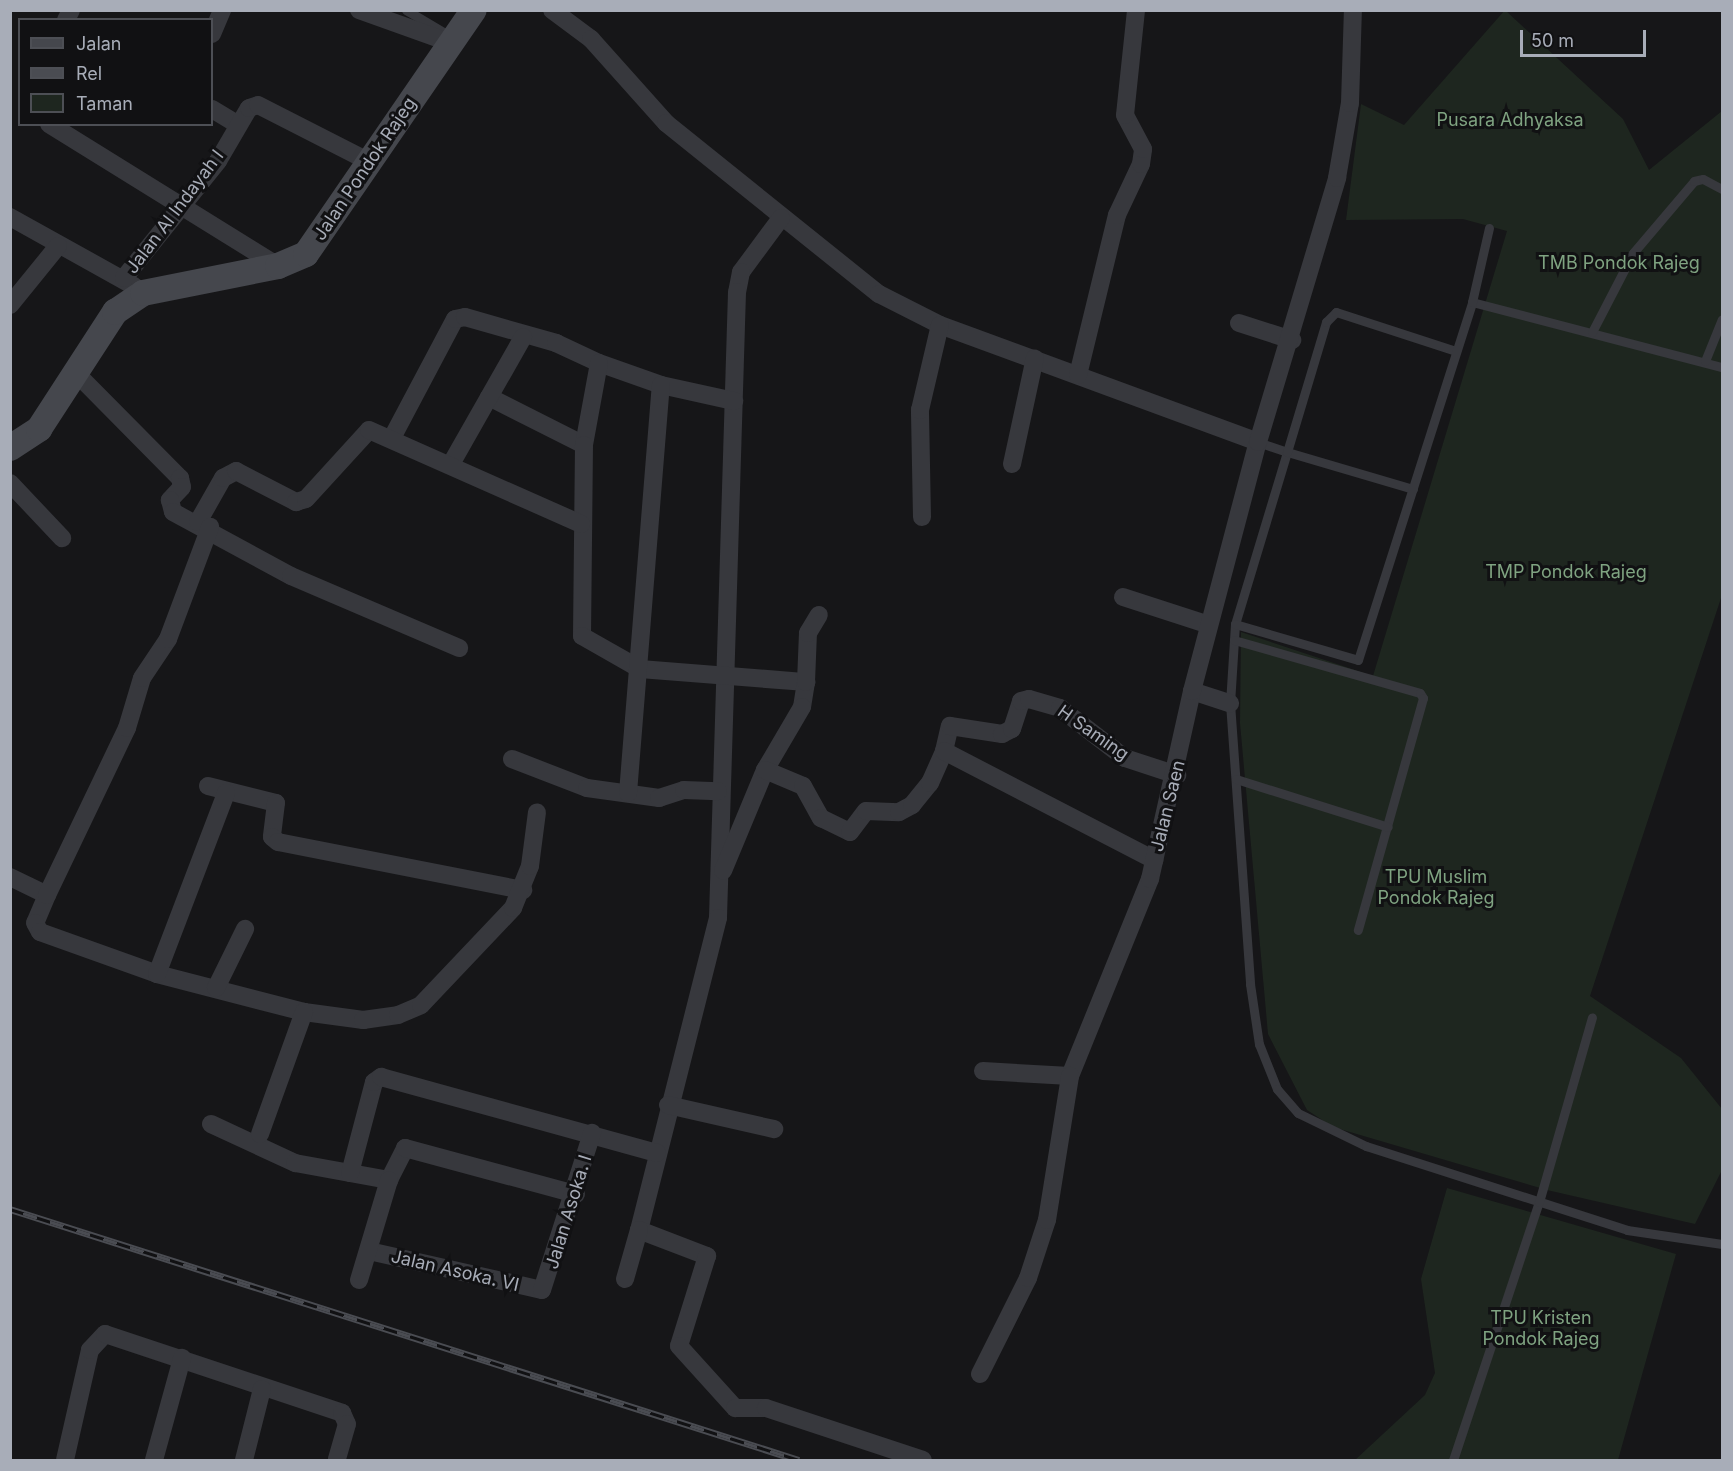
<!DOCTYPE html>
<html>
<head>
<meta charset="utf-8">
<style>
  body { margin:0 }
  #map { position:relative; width:1733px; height:1471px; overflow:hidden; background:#161618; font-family:Inter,sans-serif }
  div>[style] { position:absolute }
  .green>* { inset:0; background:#1e261f }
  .lane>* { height:9px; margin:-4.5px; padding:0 4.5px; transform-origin:4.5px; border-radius:4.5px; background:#37383d }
  .street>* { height:18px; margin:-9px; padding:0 9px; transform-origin:9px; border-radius:9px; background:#37383d }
  .secondary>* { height:26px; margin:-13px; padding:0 13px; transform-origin:13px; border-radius:13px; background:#45474d }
  .rail>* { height:7px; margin-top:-3.5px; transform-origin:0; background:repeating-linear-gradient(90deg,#111113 0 14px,#4a4c52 0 28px); box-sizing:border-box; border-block:2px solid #4a4c52 }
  span { translate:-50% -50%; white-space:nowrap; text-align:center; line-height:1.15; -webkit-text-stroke:6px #111113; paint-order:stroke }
  .park-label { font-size:18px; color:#7fa381 }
  .street-label { font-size:18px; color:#a8adb8 }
  .frame { position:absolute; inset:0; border:12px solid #a8adb8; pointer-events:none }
  .legend { position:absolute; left:18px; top:18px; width:195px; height:108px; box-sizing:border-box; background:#111113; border:2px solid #4d4f55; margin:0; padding:8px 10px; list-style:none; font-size:18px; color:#a8adb8 }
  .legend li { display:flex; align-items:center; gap:12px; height:30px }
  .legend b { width:30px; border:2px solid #4d4f55 }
  .scale { position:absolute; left:1520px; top:30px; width:126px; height:27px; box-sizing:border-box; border:3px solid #a8adb8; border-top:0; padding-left:8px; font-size:18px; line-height:21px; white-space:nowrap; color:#a8adb8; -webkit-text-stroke:4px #111113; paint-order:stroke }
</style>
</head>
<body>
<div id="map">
  <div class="green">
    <i style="clip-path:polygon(1505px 10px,1623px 119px,1649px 170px,1722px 111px,1722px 595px,1590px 996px,1681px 1058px,1722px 1109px,1722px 1170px,1695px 1224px,1547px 1190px,1333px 1127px,1307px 1110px,1268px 1034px,1240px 723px,1241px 632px,1373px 676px,1507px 231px,1463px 219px,1346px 220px,1361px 104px,1404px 125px)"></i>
    <i style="clip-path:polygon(1447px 1188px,1676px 1254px,1618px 1460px,1355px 1460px,1425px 1395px,1435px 1373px,1421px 1279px)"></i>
  </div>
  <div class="lane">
    <i style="left:406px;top:10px;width:45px;rotate:30.5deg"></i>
    <i style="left:1472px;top:302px;width:258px;rotate:14.6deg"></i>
    <i style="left:1592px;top:332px;width:89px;rotate:-62.6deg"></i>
    <i style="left:1633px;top:253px;width:94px;rotate:-49.7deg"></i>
    <i style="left:1694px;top:181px;width:9px;rotate:-13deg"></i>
    <i style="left:1703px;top:179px;width:21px;rotate:28deg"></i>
    <i style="left:1705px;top:361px;width:45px;rotate:-68deg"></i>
    <i style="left:1258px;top:442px;width:31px;rotate:19deg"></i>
    <i style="left:1287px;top:452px;width:180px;rotate:106.8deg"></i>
    <i style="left:1235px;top:624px;width:79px;rotate:93.6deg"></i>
    <i style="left:1230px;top:703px;width:282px;rotate:85.9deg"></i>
    <i style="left:1250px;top:984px;width:61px;rotate:81.5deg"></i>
    <i style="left:1259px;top:1044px;width:48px;rotate:68.2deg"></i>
    <i style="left:1277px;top:1089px;width:32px;rotate:49deg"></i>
    <i style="left:1298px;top:1113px;width:76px;rotate:25.9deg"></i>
    <i style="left:1366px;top:1146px;width:274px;rotate:17.8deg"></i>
    <i style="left:1627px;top:1230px;width:96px;rotate:8.4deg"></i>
    <i style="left:1413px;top:489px;width:131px;rotate:-163.6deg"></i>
    <i style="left:1287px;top:452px;width:136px;rotate:-73.3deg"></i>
    <i style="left:1326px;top:322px;width:14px;rotate:-45deg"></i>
    <i style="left:1336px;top:312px;width:126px;rotate:18deg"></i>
    <i style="left:1235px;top:624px;width:128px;rotate:16.3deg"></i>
    <i style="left:1358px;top:660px;width:376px;rotate:-72.3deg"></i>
    <i style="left:1472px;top:302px;width:76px;rotate:-77.1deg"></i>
    <i style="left:1234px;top:640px;width:193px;rotate:15.9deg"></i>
    <i style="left:1420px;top:693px;width:6px;rotate:59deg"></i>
    <i style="left:1423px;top:698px;width:241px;rotate:105.7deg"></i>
    <i style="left:1236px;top:779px;width:159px;rotate:17.5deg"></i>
    <i style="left:1453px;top:1460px;width:272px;rotate:-71.6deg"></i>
    <i style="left:1539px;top:1202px;width:192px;rotate:-74deg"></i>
  </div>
  <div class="street">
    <i style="left:359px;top:10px;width:98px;rotate:19.7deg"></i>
    <i style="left:552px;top:10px;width:49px;rotate:36.6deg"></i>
    <i style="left:591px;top:39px;width:113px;rotate:48.2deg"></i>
    <i style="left:666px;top:123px;width:273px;rotate:38.8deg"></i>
    <i style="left:879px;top:294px;width:68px;rotate:26.9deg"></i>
    <i style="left:940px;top:325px;width:339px;rotate:20.2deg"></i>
    <i style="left:66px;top:20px;width:11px;rotate:-63deg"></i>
    <i style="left:212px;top:34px;width:26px;rotate:-67deg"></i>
    <i style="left:212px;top:109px;width:29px;rotate:31deg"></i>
    <i style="left:49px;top:124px;width:269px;rotate:31.8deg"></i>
    <i style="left:10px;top:217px;width:142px;rotate:29.1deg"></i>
    <i style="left:781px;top:218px;width:67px;rotate:126.5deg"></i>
    <i style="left:741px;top:272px;width:20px;rotate:101deg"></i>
    <i style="left:737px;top:292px;width:626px;rotate:91.74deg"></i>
    <i style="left:718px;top:918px;width:322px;rotate:104.2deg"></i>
    <i style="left:639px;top:1230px;width:73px;rotate:20.9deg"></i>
    <i style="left:707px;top:1256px;width:94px;rotate:107.3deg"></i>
    <i style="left:679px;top:1346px;width:84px;rotate:47.9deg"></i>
    <i style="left:735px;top:1408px;width:31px"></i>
    <i style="left:766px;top:1408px;width:165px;rotate:18.3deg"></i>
    <i style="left:124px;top:278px;width:150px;rotate:-51.2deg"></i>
    <i style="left:218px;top:161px;width:61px;rotate:-59.7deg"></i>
    <i style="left:249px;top:108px;width:9px;rotate:-18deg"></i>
    <i style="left:258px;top:105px;width:126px;rotate:27deg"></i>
    <i style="left:10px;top:305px;width:76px;rotate:-50.9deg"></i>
    <i style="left:1239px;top:323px;width:56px;rotate:17.8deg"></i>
    <i style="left:599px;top:363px;width:66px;rotate:19.5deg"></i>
    <i style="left:661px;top:385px;width:75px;rotate:12.4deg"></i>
    <i style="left:74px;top:371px;width:151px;rotate:45.3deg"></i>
    <i style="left:180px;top:478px;width:9px;rotate:77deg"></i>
    <i style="left:182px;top:487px;width:18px;rotate:133deg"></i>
    <i style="left:170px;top:500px;width:12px;rotate:76deg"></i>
    <i style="left:173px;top:512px;width:134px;rotate:28.5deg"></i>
    <i style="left:291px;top:576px;width:183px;rotate:23.2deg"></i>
    <i style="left:1078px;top:375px;width:165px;rotate:-76.3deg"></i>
    <i style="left:1117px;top:215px;width:56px;rotate:-64.8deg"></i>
    <i style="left:1141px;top:164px;width:15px;rotate:-82deg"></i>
    <i style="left:1143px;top:149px;width:38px;rotate:-118deg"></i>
    <i style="left:1125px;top:115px;width:106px;rotate:-84deg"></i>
    <i style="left:489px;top:397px;width:106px;rotate:26.8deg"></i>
    <i style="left:393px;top:436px;width:132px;rotate:-62.1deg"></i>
    <i style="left:455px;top:319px;width:10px;rotate:-11deg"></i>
    <i style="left:465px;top:317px;width:95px;rotate:15.9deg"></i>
    <i style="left:556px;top:343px;width:47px;rotate:24.9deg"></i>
    <i style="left:599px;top:363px;width:83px;rotate:100.4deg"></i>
    <i style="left:584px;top:445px;width:191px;rotate:90.6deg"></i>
    <i style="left:582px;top:636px;width:67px;rotate:29.6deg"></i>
    <i style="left:640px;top:669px;width:167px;rotate:4.5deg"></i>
    <i style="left:806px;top:682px;width:25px;rotate:99deg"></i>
    <i style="left:802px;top:707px;width:73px;rotate:120.4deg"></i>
    <i style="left:765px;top:770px;width:109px;rotate:112.6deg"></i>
    <i style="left:451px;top:464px;width:146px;rotate:-60.4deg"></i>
    <i style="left:1012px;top:464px;width:108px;rotate:-77.8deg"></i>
    <i style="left:10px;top:483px;width:76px;rotate:46.6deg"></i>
    <i style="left:922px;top:517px;width:107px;rotate:-91.1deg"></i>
    <i style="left:920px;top:410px;width:87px;rotate:-76.8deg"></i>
    <i style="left:198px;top:522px;width:51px;rotate:-60.4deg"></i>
    <i style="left:223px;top:478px;width:15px;rotate:-28deg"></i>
    <i style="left:236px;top:471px;width:68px;rotate:27.3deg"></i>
    <i style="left:296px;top:502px;width:10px;rotate:-17deg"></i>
    <i style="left:306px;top:499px;width:93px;rotate:-47.6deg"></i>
    <i style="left:369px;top:430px;width:232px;rotate:23.9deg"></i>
    <i style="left:1123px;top:597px;width:90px;rotate:18deg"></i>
    <i style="left:806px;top:682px;width:49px;rotate:-87.7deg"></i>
    <i style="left:808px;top:633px;width:21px;rotate:-59deg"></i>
    <i style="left:1192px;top:691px;width:40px;rotate:18deg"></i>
    <i style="left:944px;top:751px;width:26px;rotate:-77deg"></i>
    <i style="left:950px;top:726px;width:53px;rotate:8.7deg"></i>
    <i style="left:1002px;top:734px;width:11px;rotate:-27deg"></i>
    <i style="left:1012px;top:729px;width:29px;rotate:-72deg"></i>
    <i style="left:1021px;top:701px;width:8px;rotate:-14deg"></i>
    <i style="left:1029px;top:699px;width:32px;rotate:16deg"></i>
    <i style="left:1060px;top:708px;width:82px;rotate:37.6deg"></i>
    <i style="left:1125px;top:758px;width:55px;rotate:18.1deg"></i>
    <i style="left:512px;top:759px;width:80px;rotate:21.1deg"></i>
    <i style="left:587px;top:788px;width:73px;rotate:7.9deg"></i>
    <i style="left:659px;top:798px;width:26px;rotate:-18deg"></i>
    <i style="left:684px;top:790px;width:34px;rotate:2deg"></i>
    <i style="left:765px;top:770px;width:41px;rotate:22.8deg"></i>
    <i style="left:803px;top:786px;width:37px;rotate:61deg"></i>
    <i style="left:821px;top:818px;width:32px;rotate:26deg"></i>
    <i style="left:850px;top:832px;width:26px;rotate:-53deg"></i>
    <i style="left:866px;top:811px;width:33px;rotate:2deg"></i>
    <i style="left:899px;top:812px;width:15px;rotate:-28deg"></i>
    <i style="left:912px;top:805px;width:28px;rotate:-51deg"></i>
    <i style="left:930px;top:783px;width:35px;rotate:-66deg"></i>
    <i style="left:944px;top:751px;width:237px;rotate:27.4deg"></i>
    <i style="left:208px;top:786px;width:70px;rotate:14deg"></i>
    <i style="left:276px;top:803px;width:34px;rotate:97deg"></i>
    <i style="left:272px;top:837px;width:8px;rotate:40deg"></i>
    <i style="left:278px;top:842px;width:250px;rotate:11.1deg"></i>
    <i style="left:628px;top:793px;width:409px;rotate:-85.4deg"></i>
    <i style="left:10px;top:877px;width:41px;rotate:25.9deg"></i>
    <i style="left:47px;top:895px;width:30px;rotate:113deg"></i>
    <i style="left:35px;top:923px;width:10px;rotate:61deg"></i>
    <i style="left:40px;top:932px;width:124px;rotate:19.7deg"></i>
    <i style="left:157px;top:974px;width:152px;rotate:14.5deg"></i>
    <i style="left:304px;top:1012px;width:60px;rotate:7.7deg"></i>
    <i style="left:363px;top:1020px;width:35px;rotate:-8deg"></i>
    <i style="left:398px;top:1015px;width:25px;rotate:-23deg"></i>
    <i style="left:421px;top:1005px;width:134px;rotate:-46.5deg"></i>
    <i style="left:513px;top:908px;width:45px;rotate:-68deg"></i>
    <i style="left:530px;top:866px;width:54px;rotate:-82.6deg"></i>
    <i style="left:47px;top:895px;width:185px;rotate:-64.4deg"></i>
    <i style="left:127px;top:728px;width:52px;rotate:-73.3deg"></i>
    <i style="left:142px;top:678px;width:47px;rotate:-56.3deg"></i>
    <i style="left:168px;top:639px;width:120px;rotate:-69.4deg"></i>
    <i style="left:157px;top:974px;width:194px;rotate:-69.1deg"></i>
    <i style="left:216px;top:988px;width:66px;rotate:-63.8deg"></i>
    <i style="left:983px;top:1071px;width:87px;rotate:3.3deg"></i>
    <i style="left:1070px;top:1076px;width:213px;rotate:-67.9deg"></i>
    <i style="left:1150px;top:879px;width:193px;rotate:-77.4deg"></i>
    <i style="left:1192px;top:691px;width:258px;rotate:-75.2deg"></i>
    <i style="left:1258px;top:442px;width:276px;rotate:-73.3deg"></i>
    <i style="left:1337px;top:178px;width:76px;rotate:-80.2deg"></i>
    <i style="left:1350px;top:103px;width:93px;rotate:-88.2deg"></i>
    <i style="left:668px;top:1105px;width:109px;rotate:12.8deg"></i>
    <i style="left:211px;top:1124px;width:93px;rotate:24.9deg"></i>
    <i style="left:295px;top:1163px;width:96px;rotate:10.3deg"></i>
    <i style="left:389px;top:1180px;width:36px;rotate:-63deg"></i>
    <i style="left:405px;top:1148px;width:177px;rotate:15.1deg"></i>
    <i style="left:260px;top:1134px;width:130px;rotate:-70.2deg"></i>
    <i style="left:350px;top:1173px;width:94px;rotate:-75.2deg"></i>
    <i style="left:374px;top:1082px;width:9px;rotate:-36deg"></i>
    <i style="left:381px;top:1077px;width:286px;rotate:15.4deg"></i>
    <i style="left:369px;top:1251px;width:177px;rotate:12.7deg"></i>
    <i style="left:542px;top:1290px;width:165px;rotate:-72.3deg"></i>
    <i style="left:625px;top:1279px;width:51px;rotate:-74.1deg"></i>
    <i style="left:359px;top:1280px;width:104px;rotate:-73.3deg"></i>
    <i style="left:980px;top:1374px;width:107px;rotate:-63.4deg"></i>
    <i style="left:1028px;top:1278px;width:61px;rotate:-71.9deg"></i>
    <i style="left:1047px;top:1220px;width:146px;rotate:-80.9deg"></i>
    <i style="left:65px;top:1460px;width:113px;rotate:-77.2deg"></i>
    <i style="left:90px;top:1350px;width:22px;rotate:-47deg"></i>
    <i style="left:105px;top:1334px;width:250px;rotate:18.4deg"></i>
    <i style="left:342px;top:1413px;width:12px;rotate:66deg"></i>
    <i style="left:347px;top:1424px;width:37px;rotate:106deg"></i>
    <i style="left:154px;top:1460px;width:106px;rotate:-74.6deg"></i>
    <i style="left:244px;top:1460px;width:73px;rotate:-75.8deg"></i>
  </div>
  <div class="secondary">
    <i style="left:10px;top:448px;width:35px;rotate:-33deg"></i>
    <i style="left:39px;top:429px;width:140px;rotate:-57deg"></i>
    <i style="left:115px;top:312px;width:34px;rotate:-34deg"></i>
    <i style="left:143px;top:293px;width:138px;rotate:-11.3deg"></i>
    <i style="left:278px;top:266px;width:30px;rotate:-23deg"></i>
    <i style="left:306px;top:254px;width:296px;rotate:-55.5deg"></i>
  </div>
  <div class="rail">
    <i style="left:10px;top:1209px;width:828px;rotate:17.65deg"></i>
  </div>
  <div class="park-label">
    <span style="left:1510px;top:120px">Pusara Adhyaksa</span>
    <span style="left:1619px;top:263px">TMB Pondok Rajeg</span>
    <span style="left:1566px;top:572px">TMP Pondok Rajeg</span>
    <span style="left:1436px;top:888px">TPU Muslim<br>Pondok Rajeg</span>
    <span style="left:1541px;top:1329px">TPU Kristen<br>Pondok Rajeg</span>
  </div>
  <div class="street-label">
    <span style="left:365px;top:169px;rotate:-56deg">Jalan Pondok Rajeg</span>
    <span style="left:175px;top:212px;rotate:-53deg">Jalan Al Indayah I</span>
    <span style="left:1093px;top:733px;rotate:35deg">H Saming</span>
    <span style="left:1168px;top:806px;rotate:-76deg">Jalan Saen</span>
    <span style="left:569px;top:1212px;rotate:-73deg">Jalan Asoka. I</span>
    <span style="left:455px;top:1271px;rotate:13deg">Jalan Asoka. VI</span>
  </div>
  <div class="frame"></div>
  <ul class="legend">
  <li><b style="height:8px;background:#45474d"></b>Jalan</li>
  <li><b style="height:8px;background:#4a4c52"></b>Rel</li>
  <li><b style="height:16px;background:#1e261f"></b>Taman</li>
  </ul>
  <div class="scale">50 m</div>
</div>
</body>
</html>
